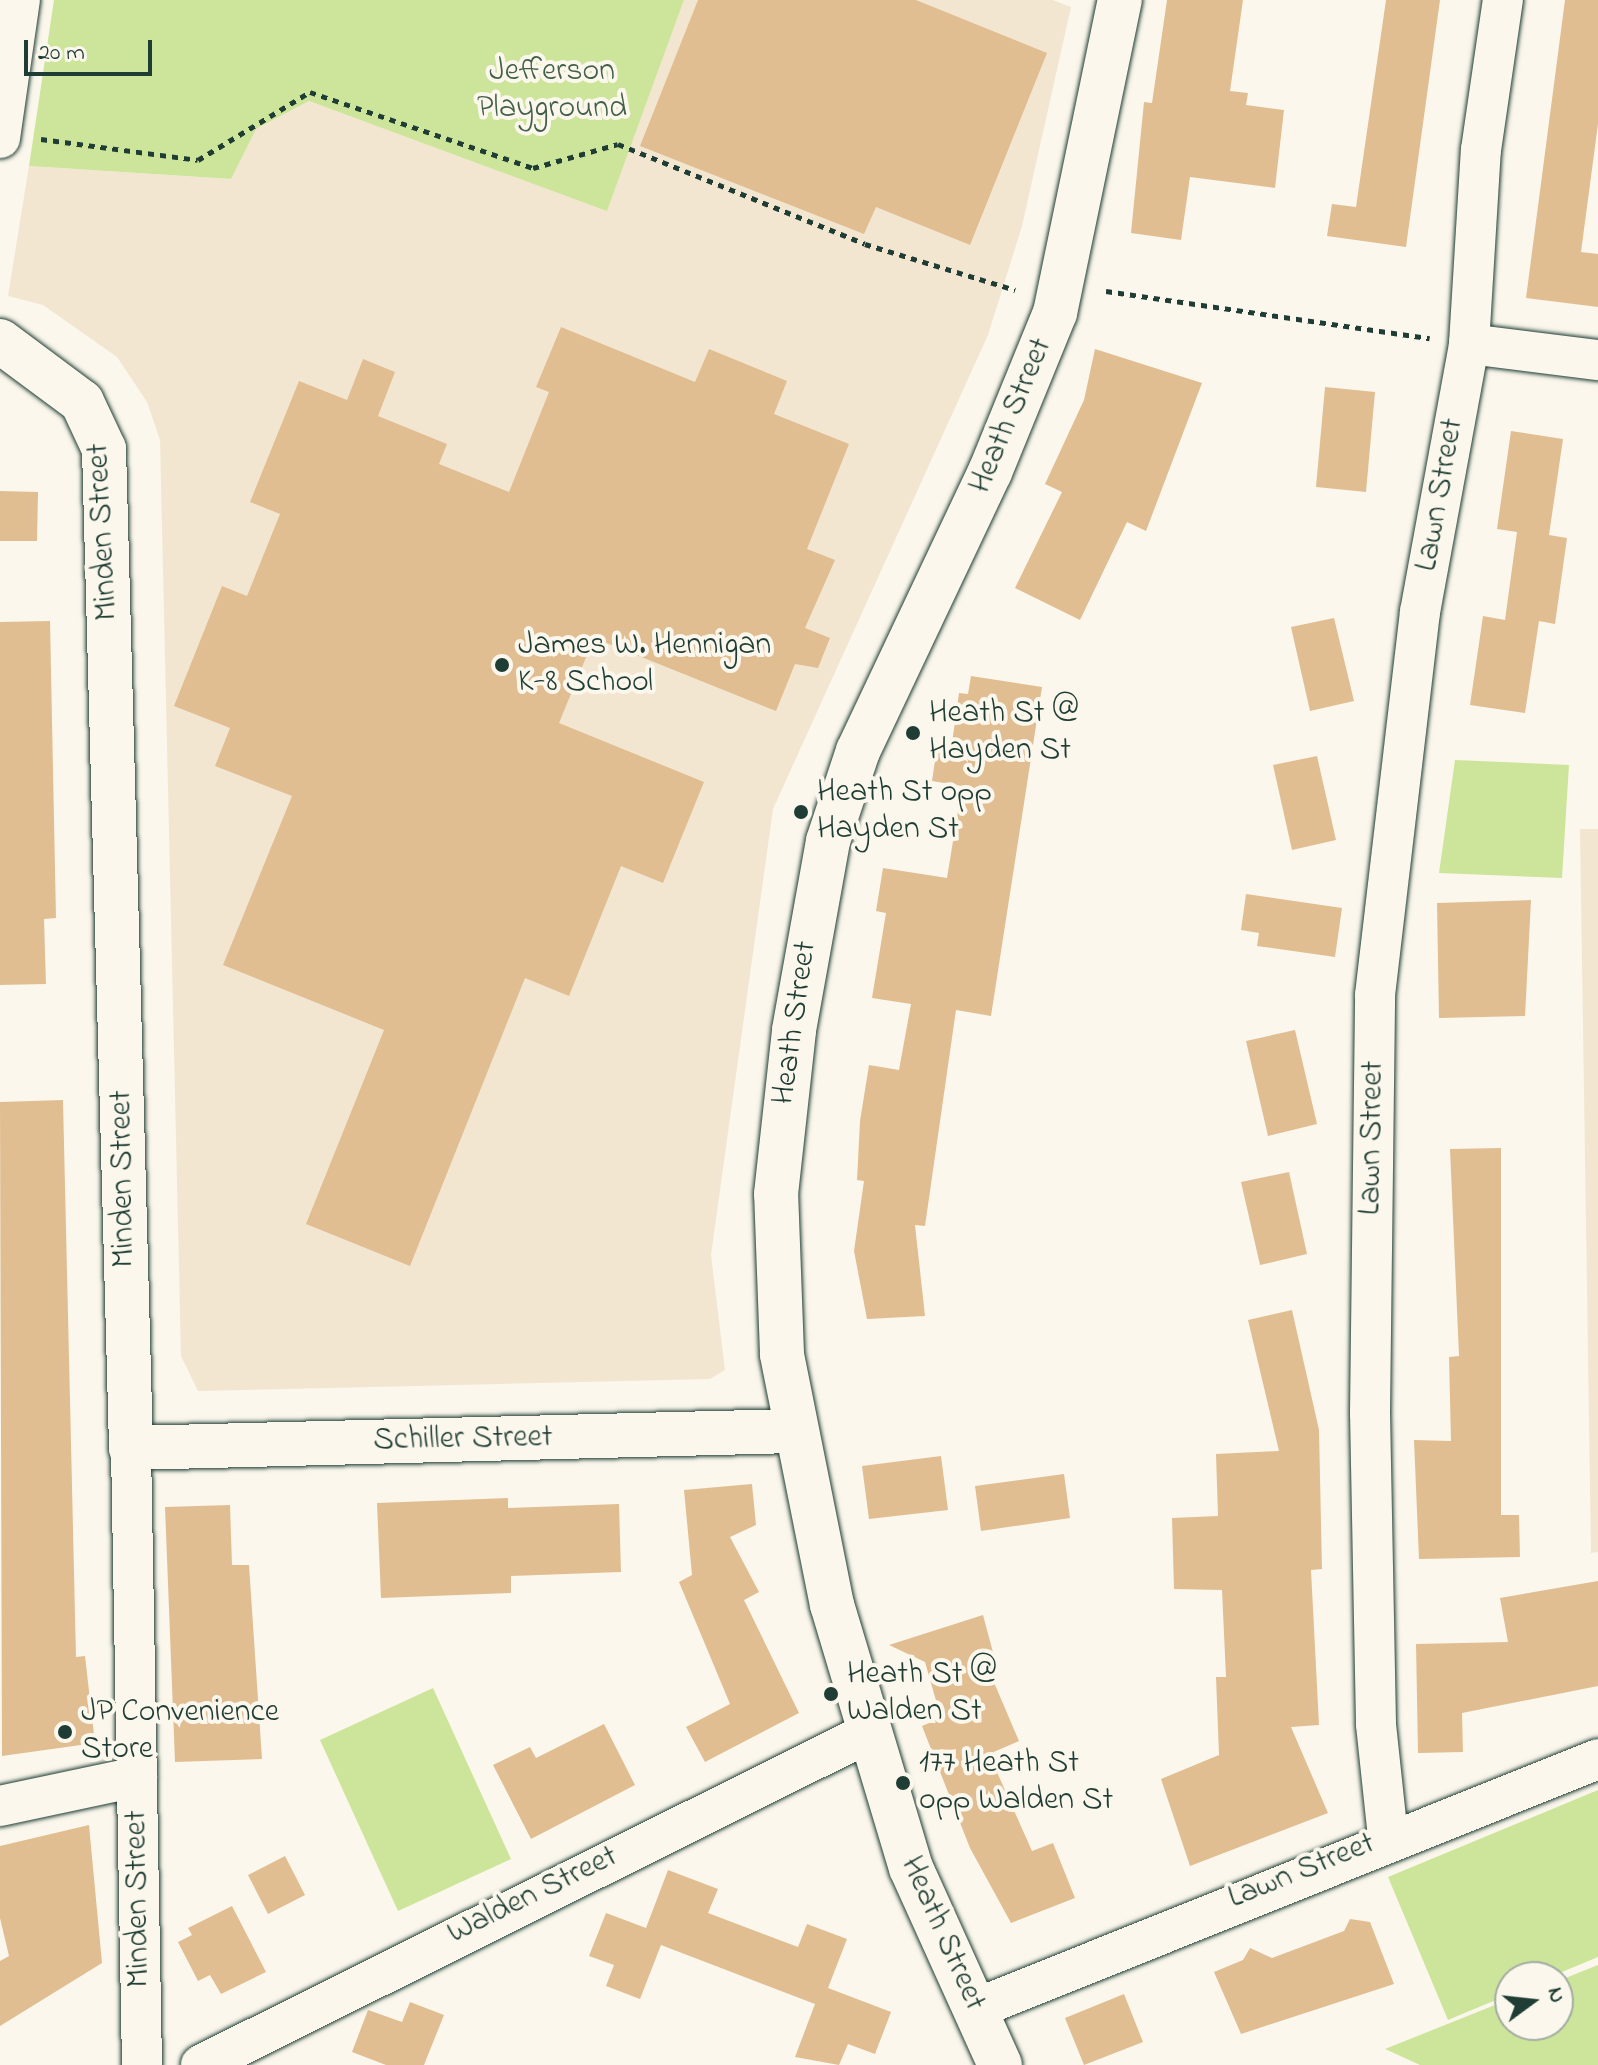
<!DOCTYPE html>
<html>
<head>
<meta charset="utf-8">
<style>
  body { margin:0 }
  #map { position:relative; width:1598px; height:2065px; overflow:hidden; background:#fbf7ec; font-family:"Indie Flower",sans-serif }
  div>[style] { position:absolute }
  .built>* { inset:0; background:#f3e6d1 }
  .green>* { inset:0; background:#cde59a }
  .building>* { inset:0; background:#e0be92 }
  .path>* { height:5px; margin-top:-2.5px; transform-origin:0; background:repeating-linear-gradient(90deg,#1f3d34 0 6px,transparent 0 12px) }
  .roads { filter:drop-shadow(0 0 2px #1f3d34) drop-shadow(0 0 2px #1f3d34) }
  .minor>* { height:40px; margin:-20px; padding:0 20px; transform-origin:20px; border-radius:20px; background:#fbf7ec }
  .tertiary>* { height:44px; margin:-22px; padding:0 22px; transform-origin:22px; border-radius:22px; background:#fbf7ec }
  .secondary>* { height:44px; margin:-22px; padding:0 22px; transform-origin:22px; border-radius:22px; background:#fbf7ec }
  .dots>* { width:22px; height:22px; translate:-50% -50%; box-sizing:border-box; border:4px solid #fbf7ec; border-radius:50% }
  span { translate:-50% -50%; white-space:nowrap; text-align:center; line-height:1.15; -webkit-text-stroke:8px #fbf7ec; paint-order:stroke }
  .park-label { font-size:32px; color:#425f48 }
  .street-label { font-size:32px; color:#1f3d34 }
  .poi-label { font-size:32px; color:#1f3d34 }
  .left { translate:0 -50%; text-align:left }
  .north { position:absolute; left:1494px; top:1961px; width:80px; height:80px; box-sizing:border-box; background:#fbf7ec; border:2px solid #a3ada2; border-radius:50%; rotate:75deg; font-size:22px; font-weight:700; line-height:32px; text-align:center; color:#1f3d34 }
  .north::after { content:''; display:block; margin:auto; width:28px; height:36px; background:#1f3d34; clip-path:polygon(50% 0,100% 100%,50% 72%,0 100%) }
  .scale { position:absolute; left:24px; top:40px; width:128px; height:36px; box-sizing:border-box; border:4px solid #1f3d34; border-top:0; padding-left:10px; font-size:24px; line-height:28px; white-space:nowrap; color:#1f3d34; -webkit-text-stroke:6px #fbf7ec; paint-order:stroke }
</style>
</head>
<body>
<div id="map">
  <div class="built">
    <i style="clip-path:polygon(684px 0,1053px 0,1071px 7px,1022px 226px,988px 335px,773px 809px,711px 1255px,725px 1370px,710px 1379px,198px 1391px,181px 1356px,160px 440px,147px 402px,117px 357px,43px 305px,8px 296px,29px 166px,230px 179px,256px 129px,309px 101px,607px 210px)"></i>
    <i style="clip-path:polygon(1580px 829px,1598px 829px,1598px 1552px,1591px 1553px)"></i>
  </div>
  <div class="green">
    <i style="clip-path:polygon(54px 0,684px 0,607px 211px,309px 101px,256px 129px,231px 179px,29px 166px)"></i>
    <i style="clip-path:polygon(1455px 760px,1569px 765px,1562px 878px,1439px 873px)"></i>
    <i style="clip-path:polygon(433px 1688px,511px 1859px,398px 1911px,320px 1740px)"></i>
    <i style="clip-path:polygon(1598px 1790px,1598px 1957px,1550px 1977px,1510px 1977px,1510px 1994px,1448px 2020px,1388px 1877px)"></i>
    <i style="clip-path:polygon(1598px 1965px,1598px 2065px,1420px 2065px,1385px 2049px,1510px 1999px,1510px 2025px,1558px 2025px,1558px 1981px)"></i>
  </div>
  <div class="building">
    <i style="clip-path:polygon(698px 0,916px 0,1047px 53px,970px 245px,876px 207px,864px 234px,640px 146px)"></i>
    <i style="clip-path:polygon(1167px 0,1243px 0,1230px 91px,1248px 93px,1246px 105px,1284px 110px,1275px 188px,1190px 177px,1181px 240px,1131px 233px,1144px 102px,1152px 103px)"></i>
    <i style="clip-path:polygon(1386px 0,1440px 0,1406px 247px,1327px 236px,1332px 204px,1356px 207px)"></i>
    <i style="clip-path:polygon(1565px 0,1598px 0,1598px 124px,1581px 252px,1598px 254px,1598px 307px,1526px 298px)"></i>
    <i style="clip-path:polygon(561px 327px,695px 382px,709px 349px,787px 381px,774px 414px,849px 444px,807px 549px,835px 560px,805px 628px,830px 638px,818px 668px,795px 664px,776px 711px,594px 638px,559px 723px,704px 782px,663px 883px,621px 866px,569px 996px,525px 978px,410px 1266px,306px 1224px,384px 1030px,223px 965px,292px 796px,215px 766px,230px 728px,174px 706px,222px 586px,247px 596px,280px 514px,250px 502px,299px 381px,347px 400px,363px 359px,395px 372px,378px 416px,447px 444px,439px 464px,509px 492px,549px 392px,536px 387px)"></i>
    <i style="clip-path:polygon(1095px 349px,1202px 383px,1146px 531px,1127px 522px,1080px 620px,1015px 588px,1062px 492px,1045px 484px,1084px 400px)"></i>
    <i style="clip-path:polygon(1325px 387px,1375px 392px,1366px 492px,1316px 487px)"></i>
    <i style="clip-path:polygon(1511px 431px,1563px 439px,1549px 535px,1567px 538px,1555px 624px,1539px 621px,1525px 713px,1470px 705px,1483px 616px,1505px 620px,1517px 532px,1497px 529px)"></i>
    <i style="clip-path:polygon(0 491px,38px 492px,37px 541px,0 541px)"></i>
    <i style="clip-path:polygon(1334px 618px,1354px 701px,1310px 711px,1291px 627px)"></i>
    <i style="clip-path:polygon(50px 621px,56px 918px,44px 919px,46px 984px,0 985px,0 622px)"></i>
    <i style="clip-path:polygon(971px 676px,1042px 687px,991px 1016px,956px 1010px,925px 1226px,915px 1225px,925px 1316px,867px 1319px,854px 1251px,864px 1181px,857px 1180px,860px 1121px,869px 1065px,899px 1070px,911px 1004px,872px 998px,886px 913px,876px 911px,883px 868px,947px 878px,962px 786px,932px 781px,937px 747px,951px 750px,959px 693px,968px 694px)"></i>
    <i style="clip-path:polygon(1317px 756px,1336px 840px,1292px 850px,1273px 765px)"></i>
    <i style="clip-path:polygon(1246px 894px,1342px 908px,1335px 957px,1257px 946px,1259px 933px,1241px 930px)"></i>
    <i style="clip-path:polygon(1531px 900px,1525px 1016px,1439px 1018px,1437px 903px)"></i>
    <i style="clip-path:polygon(1295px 1030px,1317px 1124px,1268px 1136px,1246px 1041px)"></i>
    <i style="clip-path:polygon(63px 1100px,76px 1657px,85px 1656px,95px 1743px,2px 1756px,0 1102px)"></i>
    <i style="clip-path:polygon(1501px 1148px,1501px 1515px,1519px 1515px,1520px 1557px,1419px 1559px,1414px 1440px,1451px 1441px,1449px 1357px,1459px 1356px,1450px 1149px)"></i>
    <i style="clip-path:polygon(1289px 1172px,1307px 1254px,1260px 1265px,1241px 1182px)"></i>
    <i style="clip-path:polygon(1292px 1310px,1319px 1430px,1322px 1569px,1311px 1570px,1319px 1725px,1291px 1727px,1328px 1813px,1190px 1866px,1161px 1779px,1219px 1755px,1216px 1677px,1226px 1677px,1222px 1590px,1174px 1589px,1172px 1518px,1218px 1516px,1216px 1454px,1279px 1451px,1248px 1320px)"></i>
    <i style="clip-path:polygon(941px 1456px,948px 1510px,869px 1519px,862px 1466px)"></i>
    <i style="clip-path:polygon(1064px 1474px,1070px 1518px,981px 1531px,975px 1486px)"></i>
    <i style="clip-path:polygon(752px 1484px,756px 1525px,730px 1537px,759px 1592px,744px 1600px,799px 1713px,705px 1762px,686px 1727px,730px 1704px,679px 1582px,692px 1575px,684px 1490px)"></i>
    <i style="clip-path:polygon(508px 1498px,508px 1508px,619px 1504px,621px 1572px,511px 1576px,511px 1593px,381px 1598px,377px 1503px)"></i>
    <i style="clip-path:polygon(230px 1505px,232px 1565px,249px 1565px,262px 1759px,175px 1762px,165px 1507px)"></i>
    <i style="clip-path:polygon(1598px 1581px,1598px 1686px,1462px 1713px,1463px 1752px,1418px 1753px,1416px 1644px,1508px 1642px,1500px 1598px)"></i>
    <i style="clip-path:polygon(983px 1615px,998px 1671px,990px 1673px,1019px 1741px,989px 1754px,1032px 1851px,1053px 1843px,1075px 1898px,1011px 1923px,970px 1848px,922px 1726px,941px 1718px,925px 1662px,889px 1645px)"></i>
    <i style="clip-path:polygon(604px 1724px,635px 1785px,531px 1839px,493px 1765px,530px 1747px,536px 1758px)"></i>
    <i style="clip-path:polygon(89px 1825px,102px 1963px,0 2026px,0 1961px,9px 1956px,0 1918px,0 1846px)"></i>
    <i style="clip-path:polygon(285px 1856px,305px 1895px,268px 1914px,248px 1875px)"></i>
    <i style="clip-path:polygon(668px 1870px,718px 1889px,708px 1913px,798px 1947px,807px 1924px,847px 1939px,828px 1988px,891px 2012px,875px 2054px,848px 2044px,839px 2065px,795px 2057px,815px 2004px,661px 1945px,640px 1999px,606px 1986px,614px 1965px,589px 1956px,606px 1913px,646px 1928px)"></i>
    <i style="clip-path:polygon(232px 1906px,266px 1972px,221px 1994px,210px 1975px,198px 1981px,178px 1942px,192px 1935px,188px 1928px)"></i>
    <i style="clip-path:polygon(1350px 1919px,1370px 1922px,1394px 1984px,1241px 2034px,1214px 1972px,1243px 1960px,1250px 1948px,1272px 1958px,1344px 1931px)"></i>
    <i style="clip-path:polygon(1124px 1994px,1143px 2042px,1084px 2065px,1065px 2018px)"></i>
    <i style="clip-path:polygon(410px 2002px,444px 2015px,424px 2065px,386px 2065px,352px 2052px,368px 2010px,402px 2022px)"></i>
  </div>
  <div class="path">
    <i style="left:41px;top:139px;width:158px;rotate:7.6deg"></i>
    <i style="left:198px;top:160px;width:131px;rotate:-31.3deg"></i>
    <i style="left:310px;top:92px;width:236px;rotate:18.8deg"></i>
    <i style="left:533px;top:168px;width:88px;rotate:-15.8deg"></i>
    <i style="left:618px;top:144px;width:266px;rotate:22deg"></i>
    <i style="left:865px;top:244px;width:157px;rotate:17deg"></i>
    <i style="left:1106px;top:291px;width:327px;rotate:8.3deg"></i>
  </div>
  <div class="roads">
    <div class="minor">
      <i style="left:0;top:138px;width:139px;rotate:-81.8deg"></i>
      <i style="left:1469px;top:344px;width:130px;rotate:7.1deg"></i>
      <i style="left:131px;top:1448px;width:617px;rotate:88.98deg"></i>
      <i style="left:0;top:1806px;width:140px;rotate:-12deg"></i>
      <i style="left:1388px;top:1837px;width:114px;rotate:-96.1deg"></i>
      <i style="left:1376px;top:1724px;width:311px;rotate:-91.1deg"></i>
      <i style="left:1370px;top:1413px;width:418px;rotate:-89.3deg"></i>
      <i style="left:1375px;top:995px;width:386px;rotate:-83.3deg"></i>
      <i style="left:1420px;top:612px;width:272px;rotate:-79.6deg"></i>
      <i style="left:1469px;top:344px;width:194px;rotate:-86.5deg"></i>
      <i style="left:1481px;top:150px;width:152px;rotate:-81.7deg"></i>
      <i style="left:975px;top:2009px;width:671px;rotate:-21.86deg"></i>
      <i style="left:201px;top:2065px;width:745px;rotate:-26.46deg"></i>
    </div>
    <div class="tertiary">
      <i style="left:0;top:341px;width:102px;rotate:36.6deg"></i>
      <i style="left:82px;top:402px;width:52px;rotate:64.9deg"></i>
      <i style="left:104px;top:449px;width:999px;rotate:88.45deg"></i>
      <i style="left:131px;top:1448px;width:664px;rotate:-1.47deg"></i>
    </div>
    <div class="secondary">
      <i style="left:1000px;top:2065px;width:216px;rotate:-114.3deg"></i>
      <i style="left:911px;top:1868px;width:275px;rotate:-106.7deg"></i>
      <i style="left:832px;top:1605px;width:256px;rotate:-101.3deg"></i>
      <i style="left:782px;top:1354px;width:160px;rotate:-92.1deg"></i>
      <i style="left:776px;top:1194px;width:165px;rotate:-83.7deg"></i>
      <i style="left:794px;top:1030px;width:192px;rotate:-79.8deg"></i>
      <i style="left:828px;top:841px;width:95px;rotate:-71.6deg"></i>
      <i style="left:858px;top:751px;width:309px;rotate:-64.7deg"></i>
      <i style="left:990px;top:472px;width:172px;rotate:-67.8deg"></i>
      <i style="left:1055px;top:313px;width:320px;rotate:-78.3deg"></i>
    </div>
  </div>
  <div class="dots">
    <i style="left:502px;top:665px;background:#1f3d34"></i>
    <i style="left:913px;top:733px;background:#1f3d34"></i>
    <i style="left:801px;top:812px;background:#1f3d34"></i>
    <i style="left:831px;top:1694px;background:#1f3d34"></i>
    <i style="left:65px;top:1732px;background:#1f3d34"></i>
    <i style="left:903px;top:1783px;background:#1f3d34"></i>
  </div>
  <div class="park-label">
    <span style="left:552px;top:91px">Jefferson<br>Playground</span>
  </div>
  <div class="street-label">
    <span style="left:1012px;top:416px;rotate:-67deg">Heath Street</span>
    <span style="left:1441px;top:495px;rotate:-80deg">Lawn Street</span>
    <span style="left:104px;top:532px;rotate:-93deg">Minden Street</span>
    <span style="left:796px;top:1023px;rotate:-82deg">Heath Street</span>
    <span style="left:1373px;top:1138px;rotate:-89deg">Lawn Street</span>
    <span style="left:124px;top:1179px;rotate:-91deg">Minden Street</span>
    <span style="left:463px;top:1440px;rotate:-1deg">Schiller Street</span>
    <span style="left:1302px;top:1872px;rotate:-22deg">Lawn Street</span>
    <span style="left:533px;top:1896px;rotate:-26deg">Walden Street</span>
    <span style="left:139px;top:1899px;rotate:-91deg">Minden Street</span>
    <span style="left:942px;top:1934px;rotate:66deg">Heath Street</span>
  </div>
  <div class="poi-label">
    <span class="left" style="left:518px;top:665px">James W. Hennigan<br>K-8 School</span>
    <span class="left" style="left:929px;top:733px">Heath St @<br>Hayden St</span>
    <span class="left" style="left:817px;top:812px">Heath St opp<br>Hayden St</span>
    <span class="left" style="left:847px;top:1694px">Heath St @<br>Walden St</span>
    <span class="left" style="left:81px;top:1732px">JP Convenience<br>Store</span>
    <span class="left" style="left:919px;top:1783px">177 Heath St<br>opp Walden St</span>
  </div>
  <div class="north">N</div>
  <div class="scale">20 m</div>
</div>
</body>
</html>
